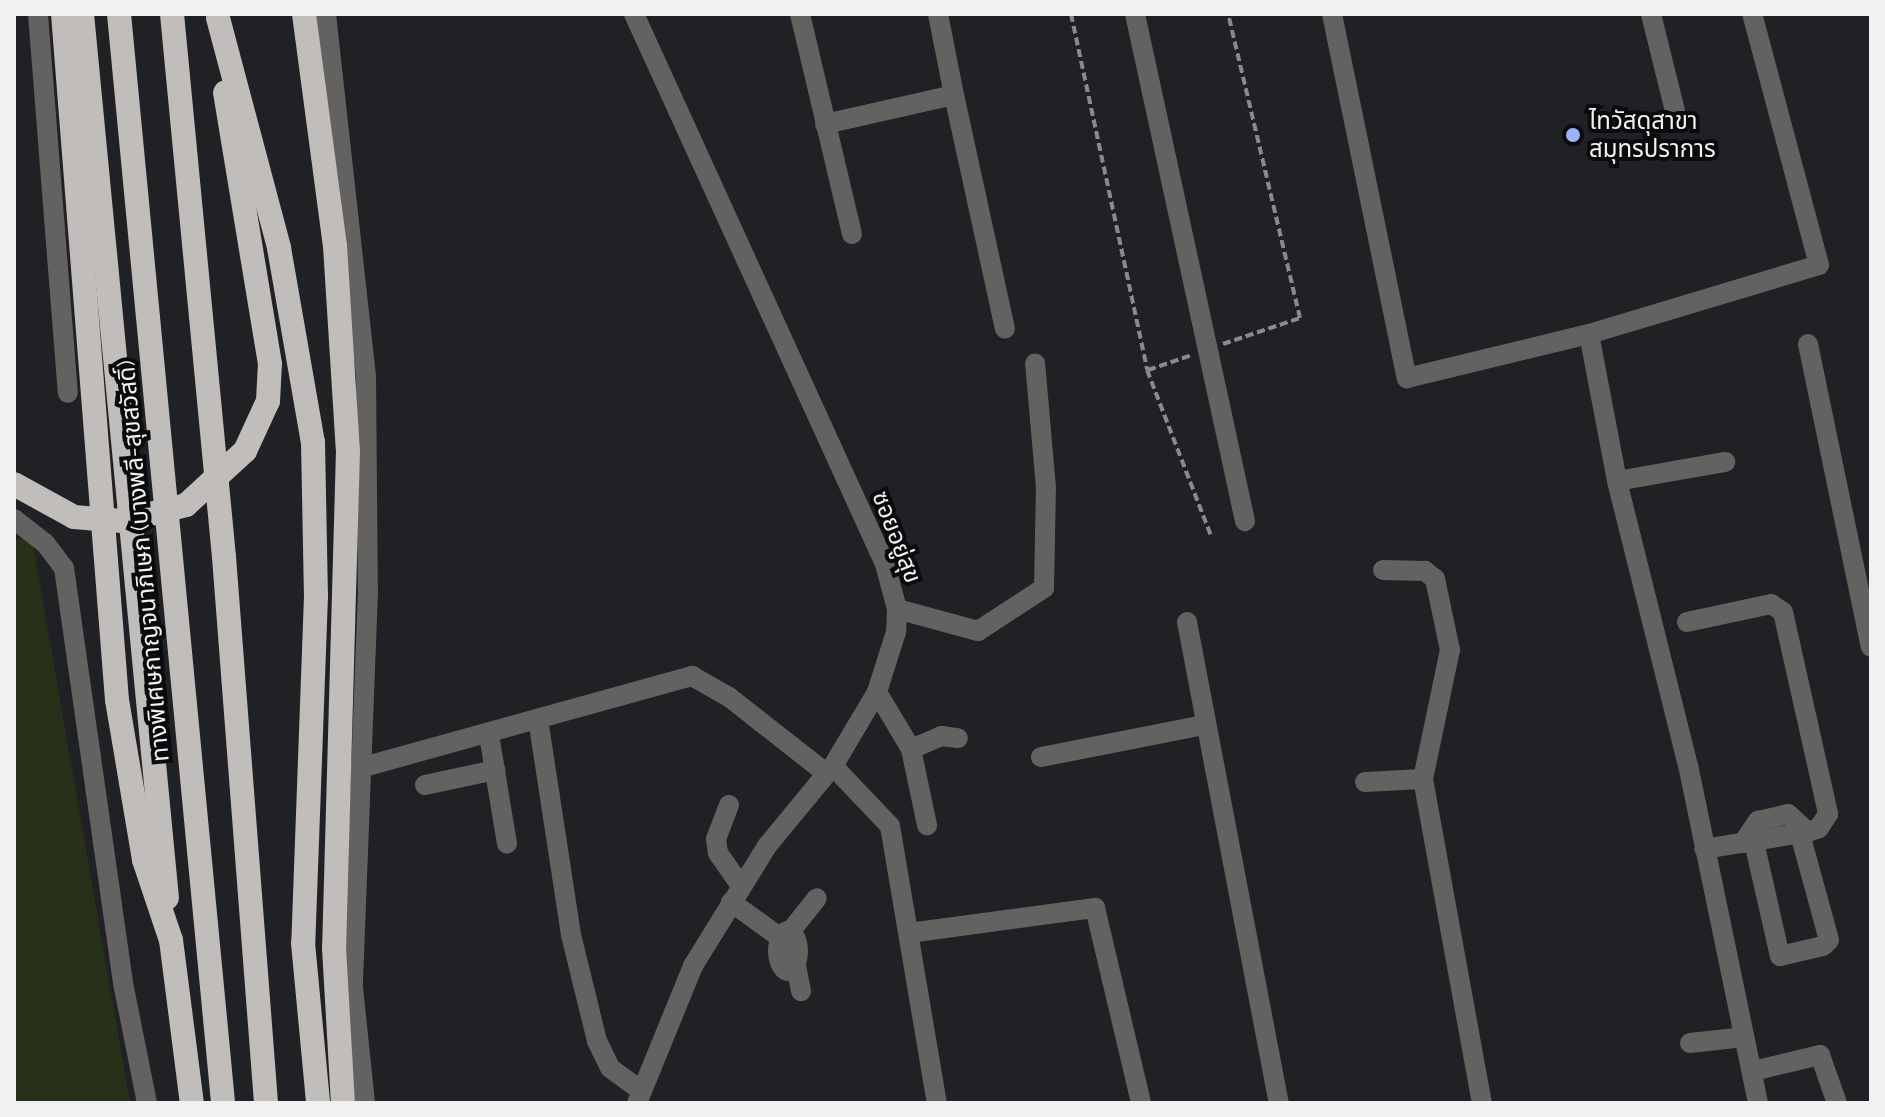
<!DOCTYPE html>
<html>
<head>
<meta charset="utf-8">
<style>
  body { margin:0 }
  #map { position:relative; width:1885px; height:1117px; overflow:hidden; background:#1f2124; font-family:Raleway,"Noto Sans Thai",sans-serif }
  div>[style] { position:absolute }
  .green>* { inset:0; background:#273119 }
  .path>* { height:4px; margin-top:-2px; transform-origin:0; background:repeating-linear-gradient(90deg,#888a8c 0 8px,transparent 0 12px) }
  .minor>* { height:20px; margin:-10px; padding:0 10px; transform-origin:10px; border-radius:10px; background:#636260 }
  .minor>.ring { margin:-10px; padding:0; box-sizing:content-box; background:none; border:20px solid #636260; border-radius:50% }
  .highway>* { height:24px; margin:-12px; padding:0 12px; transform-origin:12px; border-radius:12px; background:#c0bdba }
  .highway-bridge>* { height:24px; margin:-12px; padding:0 12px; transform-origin:12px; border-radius:12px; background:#c0bdba }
  .dots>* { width:22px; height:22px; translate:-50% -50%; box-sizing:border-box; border:4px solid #0a0b0c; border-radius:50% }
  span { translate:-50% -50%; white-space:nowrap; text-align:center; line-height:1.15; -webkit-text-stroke:8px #0a0b0c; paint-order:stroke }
  .poi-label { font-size:24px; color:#eff1f3 }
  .left { translate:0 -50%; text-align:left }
  .street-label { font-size:24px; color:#eff1f3 }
  .frame { position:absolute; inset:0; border:16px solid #eff1f3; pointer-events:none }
</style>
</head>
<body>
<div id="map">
  <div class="green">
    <i style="clip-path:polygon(32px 538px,130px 1103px,14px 1103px,14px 539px)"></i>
  </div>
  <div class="path">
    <i style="left:1071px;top:14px;width:364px;rotate:77.9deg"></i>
    <i style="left:1147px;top:370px;width:178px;rotate:68.9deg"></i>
    <i style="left:1223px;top:344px;width:81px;rotate:-18.7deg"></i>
    <i style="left:1300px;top:318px;width:312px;rotate:-103.3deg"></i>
    <i style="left:1148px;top:370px;width:46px;rotate:-18.8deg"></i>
  </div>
  <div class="minor">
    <i style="left:38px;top:14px;width:380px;rotate:85.5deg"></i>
    <i style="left:326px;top:14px;width:365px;rotate:83.7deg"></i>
    <i style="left:366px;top:377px;width:214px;rotate:89.5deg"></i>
    <i style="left:368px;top:591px;width:397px;rotate:92.2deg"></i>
    <i style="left:353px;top:988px;width:116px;rotate:84deg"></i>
    <i style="left:634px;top:14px;width:605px;rotate:65.47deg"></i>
    <i style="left:885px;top:564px;width:47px;rotate:75.1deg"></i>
    <i style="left:897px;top:609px;width:23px;rotate:92deg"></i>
    <i style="left:896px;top:632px;width:63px;rotate:107.6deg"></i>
    <i style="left:877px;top:692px;width:86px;rotate:120.7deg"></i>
    <i style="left:833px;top:766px;width:104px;rotate:129.5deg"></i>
    <i style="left:767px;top:846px;width:141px;rotate:121.7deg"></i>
    <i style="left:693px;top:966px;width:148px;rotate:112.2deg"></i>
    <i style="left:800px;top:14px;width:226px;rotate:76.7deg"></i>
    <i style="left:1135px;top:14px;width:519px;rotate:77.76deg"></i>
    <i style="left:1332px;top:14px;width:372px;rotate:78.4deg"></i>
    <i style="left:1407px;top:378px;width:187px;rotate:-13.6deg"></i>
    <i style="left:1589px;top:334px;width:240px;rotate:-16.7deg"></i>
    <i style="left:1819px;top:265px;width:260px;rotate:-104.9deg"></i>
    <i style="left:1651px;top:14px;width:100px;rotate:76.1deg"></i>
    <i style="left:954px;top:95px;width:239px;rotate:77.7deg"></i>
    <i style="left:825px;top:124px;width:132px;rotate:-12.7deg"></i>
    <i style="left:954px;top:95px;width:83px;rotate:-101.2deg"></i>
    <i style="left:1589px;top:334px;width:150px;rotate:79.2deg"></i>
    <i style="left:1617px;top:481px;width:293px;rotate:76deg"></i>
    <i style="left:1688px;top:765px;width:345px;rotate:78.3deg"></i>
    <i style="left:1808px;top:344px;width:309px;rotate:78.3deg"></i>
    <i style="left:1617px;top:481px;width:110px;rotate:-10deg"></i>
    <i style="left:14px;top:519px;width:39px;rotate:38deg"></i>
    <i style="left:45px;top:543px;width:31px;rotate:53deg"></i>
    <i style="left:64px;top:568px;width:424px;rotate:81.9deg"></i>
    <i style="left:124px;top:988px;width:117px;rotate:78.7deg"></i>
    <i style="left:897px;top:609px;width:84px;rotate:15.2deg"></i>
    <i style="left:978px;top:631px;width:79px;rotate:-33.1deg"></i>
    <i style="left:1044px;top:588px;width:100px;rotate:-88.9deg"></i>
    <i style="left:1046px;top:488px;width:125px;rotate:-95deg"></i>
    <i style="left:1187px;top:622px;width:490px;rotate:79.2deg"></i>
    <i style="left:1687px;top:622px;width:86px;rotate:-12.1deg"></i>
    <i style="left:1771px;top:604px;width:14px;rotate:34deg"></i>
    <i style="left:1783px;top:612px;width:207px;rotate:77.4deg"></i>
    <i style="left:1828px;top:814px;width:17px;rotate:123deg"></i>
    <i style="left:1819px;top:828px;width:12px;rotate:160deg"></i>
    <i style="left:1808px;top:832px;width:105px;rotate:170.7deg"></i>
    <i style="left:877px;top:692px;width:66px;rotate:59.2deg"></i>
    <i style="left:911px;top:749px;width:78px;rotate:78.1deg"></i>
    <i style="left:538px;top:719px;width:219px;rotate:81.3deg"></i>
    <i style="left:571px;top:935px;width:109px;rotate:76.2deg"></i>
    <i style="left:597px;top:1041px;width:30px;rotate:64deg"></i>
    <i style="left:610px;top:1068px;width:39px;rotate:36deg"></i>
    <i style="left:489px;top:735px;width:110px;rotate:80.6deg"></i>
    <i style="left:911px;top:749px;width:33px;rotate:-23deg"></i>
    <i style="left:941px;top:736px;width:17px;rotate:7deg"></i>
    <i style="left:1041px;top:757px;width:166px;rotate:-11.1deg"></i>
    <i style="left:833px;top:766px;width:83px;rotate:46.5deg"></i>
    <i style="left:890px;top:826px;width:281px;rotate:80.4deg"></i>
    <i style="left:360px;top:768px;width:345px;rotate:-15.5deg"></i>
    <i style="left:692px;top:676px;width:43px;rotate:29.6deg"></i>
    <i style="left:729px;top:697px;width:123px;rotate:38.1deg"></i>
    <i style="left:1423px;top:779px;width:329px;rotate:79.7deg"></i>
    <i style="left:1365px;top:782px;width:58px;rotate:-3deg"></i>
    <i style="left:1423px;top:779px;width:132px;rotate:-78.2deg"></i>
    <i style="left:1450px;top:650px;width:73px;rotate:-101.9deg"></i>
    <i style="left:1435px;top:579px;width:13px;rotate:-141deg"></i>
    <i style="left:1425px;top:571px;width:42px;rotate:-178.6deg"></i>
    <i style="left:425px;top:785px;width:72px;rotate:-12.1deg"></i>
    <i style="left:729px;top:805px;width:36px;rotate:111deg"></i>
    <i style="left:716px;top:839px;width:14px;rotate:82deg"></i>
    <i style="left:718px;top:853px;width:40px;rotate:55.1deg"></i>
    <i style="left:1754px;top:842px;width:117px;rotate:77.2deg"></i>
    <i style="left:1780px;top:956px;width:44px;rotate:-13.1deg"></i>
    <i style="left:1823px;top:946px;width:8px;rotate:-45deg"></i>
    <i style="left:1829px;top:940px;width:110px;rotate:-105.3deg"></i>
    <i style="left:1743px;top:843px;width:27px;rotate:-56deg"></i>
    <i style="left:1758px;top:821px;width:31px;rotate:-13deg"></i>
    <i style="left:1788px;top:814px;width:27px;rotate:42deg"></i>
    <i style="left:731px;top:902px;width:58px;rotate:35.9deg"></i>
    <i class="ring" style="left:778px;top:931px;width:-4px;height:-4px"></i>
    <i style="left:790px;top:932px;width:43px;rotate:-51.5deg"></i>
    <i style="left:909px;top:933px;width:188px;rotate:-7.7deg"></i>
    <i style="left:1095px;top:908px;width:200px;rotate:76.7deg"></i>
    <i style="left:792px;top:945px;width:47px;rotate:78.9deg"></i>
    <i style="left:1690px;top:1043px;width:54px;rotate:-6.3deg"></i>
    <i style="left:1753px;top:1071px;width:69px;rotate:-13.4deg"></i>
    <i style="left:1820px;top:1055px;width:51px;rotate:70.5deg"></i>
  </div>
  <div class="highway">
    <i style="left:304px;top:14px;width:234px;rotate:82.4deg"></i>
    <i style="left:335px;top:246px;width:204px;rotate:86.4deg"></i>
    <i style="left:348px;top:450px;width:498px;rotate:91.6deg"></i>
    <i style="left:334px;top:948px;width:155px;rotate:86.7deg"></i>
    <i style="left:218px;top:18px;width:238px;rotate:75.1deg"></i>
    <i style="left:279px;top:248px;width:197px;rotate:80.1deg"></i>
    <i style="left:313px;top:442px;width:154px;rotate:88.9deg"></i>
    <i style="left:316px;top:596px;width:347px;rotate:92.1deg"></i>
    <i style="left:303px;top:943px;width:161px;rotate:84.6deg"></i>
    <i style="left:14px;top:484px;width:68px;rotate:28.8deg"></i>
    <i style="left:74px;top:517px;width:48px;rotate:4.8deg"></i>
    <i style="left:122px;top:521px;width:66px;rotate:-14deg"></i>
    <i style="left:186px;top:505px;width:80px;rotate:-42.5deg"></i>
    <i style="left:245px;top:451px;width:55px;rotate:-65.3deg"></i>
    <i style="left:268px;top:401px;width:37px;rotate:-87deg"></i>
    <i style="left:270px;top:364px;width:275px;rotate:-99.4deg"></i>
    <i style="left:171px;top:940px;width:164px;rotate:82.7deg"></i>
  </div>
  <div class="highway-bridge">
    <i style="left:63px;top:14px;width:688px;rotate:85.5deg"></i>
    <i style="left:117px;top:700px;width:162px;rotate:80.4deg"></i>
    <i style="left:144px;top:860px;width:84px;rotate:71.4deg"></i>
    <i style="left:82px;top:14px;width:888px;rotate:84.51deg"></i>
    <i style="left:119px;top:14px;width:1094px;rotate:84.54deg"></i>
    <i style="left:172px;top:14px;width:545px;rotate:84.53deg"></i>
    <i style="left:224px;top:557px;width:548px;rotate:85.6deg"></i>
  </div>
  <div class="dots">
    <i style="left:1573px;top:135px;background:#9fb3fd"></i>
  </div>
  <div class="poi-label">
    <span class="left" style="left:1589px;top:135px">ไทวัสดุสาขา<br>สมุทรปราการ</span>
  </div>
  <div class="street-label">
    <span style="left:897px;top:537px;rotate:69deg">ซอยอยู่สุข</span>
    <span style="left:143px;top:561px;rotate:-95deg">ทางพิเศษกาญจนาภิเษก (บางพลี-สุขสวัสดิ์)</span>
  </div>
  <div class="frame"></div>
</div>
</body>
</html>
